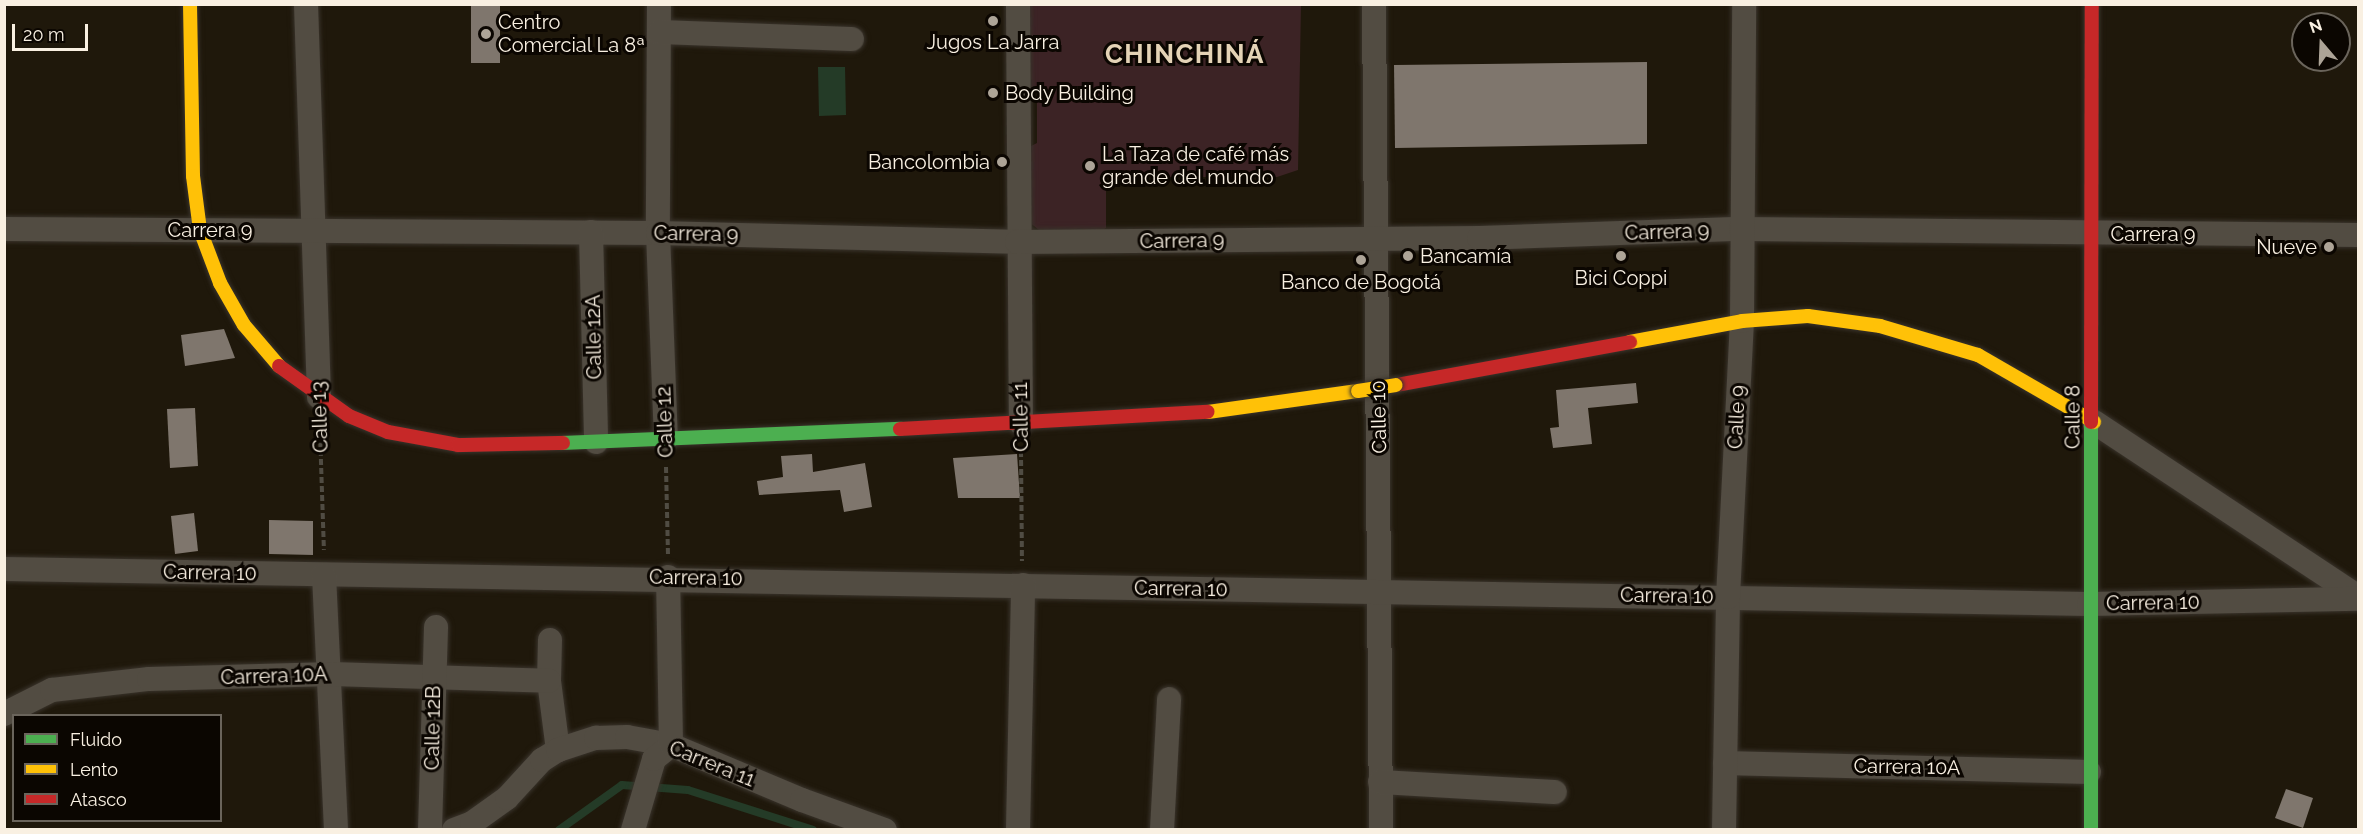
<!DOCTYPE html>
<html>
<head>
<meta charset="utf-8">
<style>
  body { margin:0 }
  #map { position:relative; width:2363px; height:834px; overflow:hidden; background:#1f180b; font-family:Raleway,sans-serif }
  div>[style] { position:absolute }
  .green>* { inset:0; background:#3c2325 }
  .water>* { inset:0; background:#243b27 }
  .stream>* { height:8px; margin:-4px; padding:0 4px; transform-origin:4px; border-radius:4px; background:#243b27 }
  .building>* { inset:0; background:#7f766d }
  .path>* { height:4px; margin-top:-2px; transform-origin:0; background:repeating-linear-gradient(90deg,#504c43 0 6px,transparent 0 9px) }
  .roads { filter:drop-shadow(0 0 2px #39332b) drop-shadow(0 0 2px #39332b) }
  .street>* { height:24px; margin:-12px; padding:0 12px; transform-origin:12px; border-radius:12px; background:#524c42 }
  .fast>* { height:14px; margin:-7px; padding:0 7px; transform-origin:7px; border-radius:7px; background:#4caf50 }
  .slow>* { height:14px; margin:-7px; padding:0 7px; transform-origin:7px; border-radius:7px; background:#ffc107 }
  .jam>* { height:14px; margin:-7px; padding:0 7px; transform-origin:7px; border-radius:7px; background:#c62828 }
  .bridges { filter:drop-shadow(0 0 2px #39332b) drop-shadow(0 0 2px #39332b) }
  .slow-bridge>* { height:14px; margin:-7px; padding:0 7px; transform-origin:7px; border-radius:7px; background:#ffc107 }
  .dots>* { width:16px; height:16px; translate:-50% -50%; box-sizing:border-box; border:3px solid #0b0601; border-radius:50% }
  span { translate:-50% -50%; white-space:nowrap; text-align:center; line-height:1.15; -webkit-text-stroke:6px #0b0601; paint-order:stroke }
  .poi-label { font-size:20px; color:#f9f0e2 }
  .left { translate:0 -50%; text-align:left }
  .right { translate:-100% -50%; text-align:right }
  .street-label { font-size:20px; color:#f9f0e2 }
  .district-label { font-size:26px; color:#e4d3b6; font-weight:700; letter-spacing:1.5px }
  .frame { position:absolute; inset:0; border:6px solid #f9f0e2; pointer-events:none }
  .legend { position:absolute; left:12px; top:714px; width:210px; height:108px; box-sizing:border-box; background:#0b0601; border:2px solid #6a645b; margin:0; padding:8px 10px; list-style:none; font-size:18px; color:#f9f0e2 }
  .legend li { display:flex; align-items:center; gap:12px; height:30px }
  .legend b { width:30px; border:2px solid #6a645b }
  .north { position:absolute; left:2291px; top:12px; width:60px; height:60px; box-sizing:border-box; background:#0b0601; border:2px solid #6a645b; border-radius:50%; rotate:341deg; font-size:16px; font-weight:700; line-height:24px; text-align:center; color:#f9f0e2 }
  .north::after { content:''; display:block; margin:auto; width:21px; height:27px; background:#ada497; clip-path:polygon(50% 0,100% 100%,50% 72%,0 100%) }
  .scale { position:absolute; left:12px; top:24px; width:76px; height:27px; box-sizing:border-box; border:3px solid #f9f0e2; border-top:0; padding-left:8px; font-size:18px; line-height:21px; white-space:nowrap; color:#f9f0e2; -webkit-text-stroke:4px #0b0601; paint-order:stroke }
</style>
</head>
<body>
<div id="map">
  <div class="green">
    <i style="clip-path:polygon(1021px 5px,1301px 5px,1298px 170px,1277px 177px,1106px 177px,1106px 228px,1099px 233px,1040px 231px,1028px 221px,1023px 150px,1037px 143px,1037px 91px,1021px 80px)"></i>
  </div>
  <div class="water">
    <i style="clip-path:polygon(818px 67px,845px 67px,846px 115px,819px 116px)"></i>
  </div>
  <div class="stream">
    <i style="left:559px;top:830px;width:77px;rotate:-35.5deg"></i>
    <i style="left:622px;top:785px;width:66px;rotate:4.3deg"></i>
    <i style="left:688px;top:790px;width:131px;rotate:17.7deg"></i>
  </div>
  <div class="building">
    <i style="clip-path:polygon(471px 4px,500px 4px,500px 63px,471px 63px)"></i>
    <i style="clip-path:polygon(1647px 62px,1647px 144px,1395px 148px,1394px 65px)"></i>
    <i style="clip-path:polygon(224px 329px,235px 358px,185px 366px,181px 335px)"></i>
    <i style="clip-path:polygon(1636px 383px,1638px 403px,1588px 408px,1592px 444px,1553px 448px,1550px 428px,1559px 427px,1556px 390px)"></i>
    <i style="clip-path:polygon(195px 408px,198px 466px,170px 468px,167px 409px)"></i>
    <i style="clip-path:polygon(812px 454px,813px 472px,865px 463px,872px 507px,844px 512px,840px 490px,759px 495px,757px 481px,783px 477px,781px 456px)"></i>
    <i style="clip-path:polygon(1017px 454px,1020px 498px,958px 498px,953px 458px)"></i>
    <i style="clip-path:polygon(194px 513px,198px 551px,175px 554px,171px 516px)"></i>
    <i style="clip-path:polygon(269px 520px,313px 521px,313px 555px,269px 554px)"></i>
    <i style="clip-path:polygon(2286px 789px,2313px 798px,2303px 828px,2275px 818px)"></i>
  </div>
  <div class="path">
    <i style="left:320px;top:432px;width:118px;rotate:88.1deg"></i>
    <i style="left:1021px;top:451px;width:110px;rotate:89.5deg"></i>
    <i style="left:666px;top:467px;width:88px;rotate:88.7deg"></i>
  </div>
  <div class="roads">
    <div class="street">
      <i style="left:306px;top:4px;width:393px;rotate:88.1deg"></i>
      <i style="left:659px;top:4px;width:229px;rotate:90.3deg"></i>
      <i style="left:658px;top:233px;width:206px;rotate:87.8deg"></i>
      <i style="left:1018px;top:4px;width:419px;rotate:89.6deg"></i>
      <i style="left:1374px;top:4px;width:826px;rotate:89.51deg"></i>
      <i style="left:659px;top:32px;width:193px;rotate:2.1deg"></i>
      <i style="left:4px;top:229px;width:654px;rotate:0.35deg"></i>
      <i style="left:658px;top:233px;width:359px;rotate:1.4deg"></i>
      <i style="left:1017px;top:242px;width:462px;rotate:-0.5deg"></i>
      <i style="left:1479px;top:238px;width:262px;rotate:-2deg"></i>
      <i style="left:1741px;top:229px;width:617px;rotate:0.56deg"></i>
      <i style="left:591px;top:232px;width:210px;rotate:88.6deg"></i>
      <i style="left:2094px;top:422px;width:317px;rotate:33.5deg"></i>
      <i style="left:4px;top:569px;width:2085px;rotate:0.96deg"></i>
      <i style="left:2089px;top:604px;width:269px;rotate:-1.1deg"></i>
      <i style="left:324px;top:575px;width:255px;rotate:87.3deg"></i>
      <i style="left:550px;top:640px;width:41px;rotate:91.4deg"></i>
      <i style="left:549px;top:681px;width:70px;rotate:82.6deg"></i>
      <i style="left:4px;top:714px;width:54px;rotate:-26.6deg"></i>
      <i style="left:52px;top:690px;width:98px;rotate:-6.5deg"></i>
      <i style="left:149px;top:679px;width:183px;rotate:-1.6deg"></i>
      <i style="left:332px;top:674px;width:217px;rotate:1.8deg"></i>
      <i style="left:1725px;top:763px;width:364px;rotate:1.4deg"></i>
      <i style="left:1380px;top:782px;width:175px;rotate:3.3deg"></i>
      <i style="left:430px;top:830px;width:203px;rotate:-88.3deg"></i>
      <i style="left:454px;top:830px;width:19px;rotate:-21deg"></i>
      <i style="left:472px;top:823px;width:43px;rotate:-35.5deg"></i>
      <i style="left:507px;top:798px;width:52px;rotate:-47.4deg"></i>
      <i style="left:542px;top:760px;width:19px;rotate:-32deg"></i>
      <i style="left:558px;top:750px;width:40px;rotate:-18deg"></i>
      <i style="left:596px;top:738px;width:31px;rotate:-2deg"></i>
      <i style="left:627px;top:737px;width:45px;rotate:10.3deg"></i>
      <i style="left:671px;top:745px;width:142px;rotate:22.8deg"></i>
      <i style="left:802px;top:800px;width:88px;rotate:19.9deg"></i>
      <i style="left:633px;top:830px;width:74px;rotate:-73.5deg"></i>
      <i style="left:654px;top:759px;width:22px;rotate:-39deg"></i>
      <i style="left:671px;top:745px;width:168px;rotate:-91deg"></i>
      <i style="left:1018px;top:830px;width:245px;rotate:-88.8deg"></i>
      <i style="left:1162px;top:830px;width:131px;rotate:-86.9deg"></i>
      <i style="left:1724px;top:830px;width:233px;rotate:-89deg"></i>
      <i style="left:1728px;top:597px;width:276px;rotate:-87.1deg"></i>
      <i style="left:1742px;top:321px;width:317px;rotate:-89.6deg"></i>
    </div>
    <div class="fast">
      <i style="left:563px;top:443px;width:337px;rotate:-2.4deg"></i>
      <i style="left:2091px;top:830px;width:408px;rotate:-90deg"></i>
    </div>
    <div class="slow">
      <i style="left:190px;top:4px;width:172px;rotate:89deg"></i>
      <i style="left:193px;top:176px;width:54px;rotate:82.6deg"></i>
      <i style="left:200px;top:230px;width:57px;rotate:69.3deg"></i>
      <i style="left:220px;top:283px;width:48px;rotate:60.3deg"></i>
      <i style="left:244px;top:325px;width:54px;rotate:49.5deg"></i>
      <i style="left:1630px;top:342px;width:114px;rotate:-10.6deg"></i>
      <i style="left:1742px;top:321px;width:66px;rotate:-4.3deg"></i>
      <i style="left:1808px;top:316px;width:73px;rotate:7.9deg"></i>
      <i style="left:1880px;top:326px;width:102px;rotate:16.5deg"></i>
      <i style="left:1978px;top:355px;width:134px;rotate:30deg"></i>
      <i style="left:1208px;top:412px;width:151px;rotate:-8deg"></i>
    </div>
    <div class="jam">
      <i style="left:279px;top:366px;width:86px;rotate:35.5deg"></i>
      <i style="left:349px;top:416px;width:42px;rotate:22.3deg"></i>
      <i style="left:388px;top:432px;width:71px;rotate:10.5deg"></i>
      <i style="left:458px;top:445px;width:105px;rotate:-1.1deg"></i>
      <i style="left:1396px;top:385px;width:238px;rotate:-10.4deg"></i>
      <i style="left:2091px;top:422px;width:418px;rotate:-89.9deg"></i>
      <i style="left:900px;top:429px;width:308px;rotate:-3.2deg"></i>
    </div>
  </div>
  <div class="bridges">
    <div class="slow-bridge">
      <i style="left:1358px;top:391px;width:38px;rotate:-9deg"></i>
    </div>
  </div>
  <div class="dots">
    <i style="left:993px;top:21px;background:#ada497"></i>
    <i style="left:486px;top:34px;background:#ada497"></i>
    <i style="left:993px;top:93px;background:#ada497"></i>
    <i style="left:1002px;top:162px;background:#ada497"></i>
    <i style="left:1090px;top:166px;background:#ada497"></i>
    <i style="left:2329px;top:247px;background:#ada497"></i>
    <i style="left:1408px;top:256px;background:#ada497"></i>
    <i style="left:1621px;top:256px;background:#ada497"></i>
    <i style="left:1361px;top:260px;background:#ada497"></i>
  </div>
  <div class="poi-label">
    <span class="left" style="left:498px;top:34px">Centro<br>Comercial La 8ª</span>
    <span style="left:993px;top:42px">Jugos La Jarra</span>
    <span class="left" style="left:1005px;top:93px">Body Building</span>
    <span class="left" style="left:1102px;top:166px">La Taza de café más<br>grande del mundo</span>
    <span class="right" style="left:990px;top:162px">Bancolombia</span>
    <span class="right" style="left:2317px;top:247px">Nueve</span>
    <span class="left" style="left:1420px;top:256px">Bancamía</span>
    <span style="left:1621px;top:278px">Bici Coppi</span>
    <span style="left:1361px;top:282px">Banco de Bogotá</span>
  </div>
  <div class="street-label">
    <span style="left:210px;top:230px">Carrera 9</span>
    <span style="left:1667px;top:232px;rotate:-2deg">Carrera 9</span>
    <span style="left:696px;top:234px;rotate:1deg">Carrera 9</span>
    <span style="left:2153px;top:234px">Carrera 9</span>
    <span style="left:1182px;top:241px;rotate:-1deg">Carrera 9</span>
    <span style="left:594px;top:337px;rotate:-91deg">Calle 12A</span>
    <span style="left:320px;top:417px;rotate:-92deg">Calle 13</span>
    <span style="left:1021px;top:417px;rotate:-91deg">Calle 11</span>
    <span style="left:1379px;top:417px;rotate:-91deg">Calle 10</span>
    <span style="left:1737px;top:417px;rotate:-87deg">Calle 9</span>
    <span style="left:2073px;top:417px;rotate:-90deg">Calle 8</span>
    <span style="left:665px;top:422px;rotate:-92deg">Calle 12</span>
    <span style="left:210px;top:573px;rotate:1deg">Carrera 10</span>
    <span style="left:696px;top:578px;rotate:1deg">Carrera 10</span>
    <span style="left:1181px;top:589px;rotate:1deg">Carrera 10</span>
    <span style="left:1667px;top:596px;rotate:1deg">Carrera 10</span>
    <span style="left:2153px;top:603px;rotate:-1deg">Carrera 10</span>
    <span style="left:274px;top:676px;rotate:-2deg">Carrera 10A</span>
    <span style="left:433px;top:728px;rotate:-89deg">Calle 12B</span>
    <span style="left:712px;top:764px;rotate:22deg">Carrera 11</span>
    <span style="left:1907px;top:767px;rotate:1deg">Carrera 10A</span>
  </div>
  <div class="district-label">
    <span style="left:1185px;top:55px">CHINCHINÁ</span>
  </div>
  <div class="frame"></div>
  <ul class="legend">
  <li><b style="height:8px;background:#4caf50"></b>Fluido</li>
  <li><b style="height:8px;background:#ffc107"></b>Lento</li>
  <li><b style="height:8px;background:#c62828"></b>Atasco</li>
  </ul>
  <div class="north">N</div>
  <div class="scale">20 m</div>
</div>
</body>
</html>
